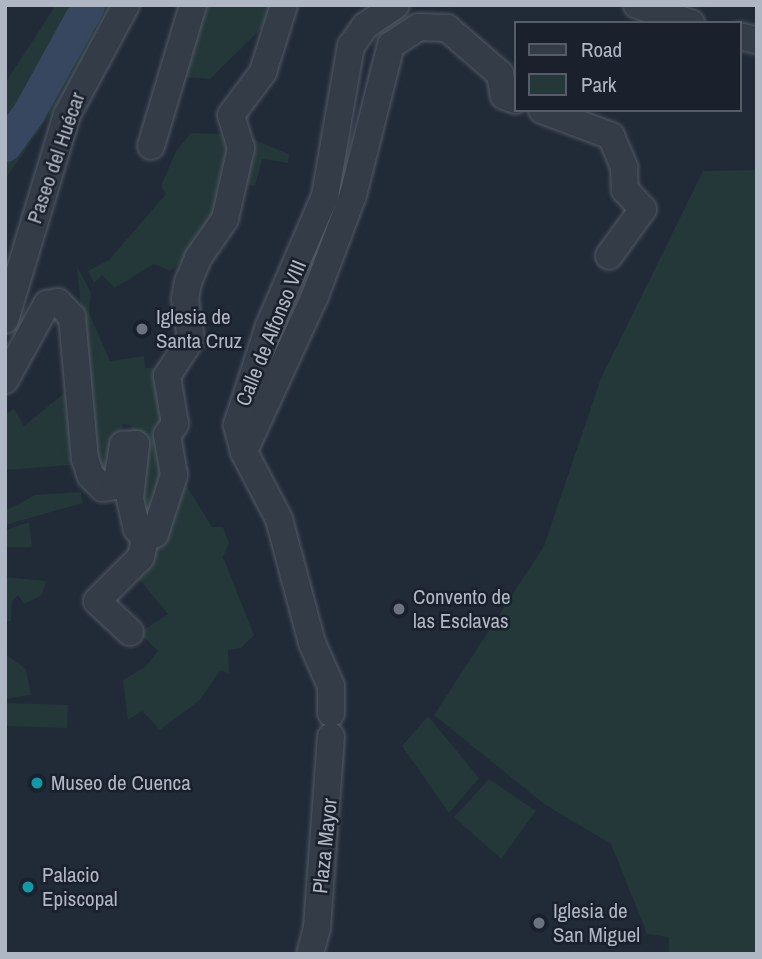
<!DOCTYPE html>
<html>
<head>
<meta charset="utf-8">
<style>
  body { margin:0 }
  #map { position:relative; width:762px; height:959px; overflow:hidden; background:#212a37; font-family:"Archivo Narrow",sans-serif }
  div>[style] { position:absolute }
  .green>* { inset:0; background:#243739 }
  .water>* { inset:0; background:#36475f }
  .river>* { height:33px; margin:-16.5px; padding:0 16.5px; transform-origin:16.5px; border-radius:16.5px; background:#36475f }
  .roads { filter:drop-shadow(0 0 2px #525a65) drop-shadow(0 0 2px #525a65) }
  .minor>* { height:26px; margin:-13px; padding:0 13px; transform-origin:13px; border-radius:13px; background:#343c47 }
  .dots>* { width:19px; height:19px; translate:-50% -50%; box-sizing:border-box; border:4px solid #1a212c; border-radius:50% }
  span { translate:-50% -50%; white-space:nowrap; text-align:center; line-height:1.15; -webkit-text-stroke:5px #1a212c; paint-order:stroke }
  .street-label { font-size:21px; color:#afb7c4 }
  .poi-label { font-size:21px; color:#afb7c4 }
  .left { translate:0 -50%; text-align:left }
  .frame { position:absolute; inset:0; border:7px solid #afb7c4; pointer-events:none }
  .legend { position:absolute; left:514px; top:21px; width:228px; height:91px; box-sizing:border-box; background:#1a212c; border:2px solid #565d69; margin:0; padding:9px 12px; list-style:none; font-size:21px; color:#afb7c4 }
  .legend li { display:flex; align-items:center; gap:14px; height:35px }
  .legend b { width:35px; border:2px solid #565d69 }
</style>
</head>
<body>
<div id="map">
  <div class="green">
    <i style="clip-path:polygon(56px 5px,117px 5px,67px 115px,56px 107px,5px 179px,5px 83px)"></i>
    <i style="clip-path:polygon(203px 5px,278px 5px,276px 14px,210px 79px,182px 77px)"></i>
    <i style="clip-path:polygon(191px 133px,220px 134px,231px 144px,217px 213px,185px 259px,170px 271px,154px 264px,115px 288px,102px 275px,94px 283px,88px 271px,109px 260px,166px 194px,161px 186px,176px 151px)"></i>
    <i style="clip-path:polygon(242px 135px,289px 154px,288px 163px,262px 159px,255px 186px,240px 183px)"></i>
    <i style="clip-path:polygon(757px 170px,757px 954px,664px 954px,669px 952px,669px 937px,647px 934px,611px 844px,544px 804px,434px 715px,544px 546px,601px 378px,703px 171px)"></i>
    <i style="clip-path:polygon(77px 266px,91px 293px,89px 313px,110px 361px,144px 356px,145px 368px,158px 368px,180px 475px,212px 527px,223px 527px,229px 543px,223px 557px,254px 635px,241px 648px,228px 650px,229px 673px,220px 671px,200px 700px,160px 730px,142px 711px,128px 720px,123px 680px,145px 667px,158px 651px,139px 633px,168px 614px,133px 572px,142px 453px,130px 425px,123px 424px,115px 467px,104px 479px,96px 466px)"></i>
    <i style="clip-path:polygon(67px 391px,71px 465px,5px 470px,5px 414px,14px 409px,24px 426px)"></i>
    <i style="clip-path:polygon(81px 492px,83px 503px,5px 525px,5px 511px,35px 495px)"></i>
    <i style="clip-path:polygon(29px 522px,32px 547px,5px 547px,5px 530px)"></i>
    <i style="clip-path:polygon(5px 577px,46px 581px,42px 595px,24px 604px,18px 595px,12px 601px,11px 621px,5px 621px)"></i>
    <i style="clip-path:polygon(5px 654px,26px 669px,31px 695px,5px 699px)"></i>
    <i style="clip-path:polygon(5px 703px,68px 705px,67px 728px,5px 726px)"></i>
    <i style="clip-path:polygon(428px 716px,479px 778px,449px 813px,402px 746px)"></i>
    <i style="clip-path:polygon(489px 779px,536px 811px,501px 859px,454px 817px)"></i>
  </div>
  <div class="water">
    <i style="clip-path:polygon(78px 5px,100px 5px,54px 97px,34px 84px)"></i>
    <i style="clip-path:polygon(29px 101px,44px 111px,5px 154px,5px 134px)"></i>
  </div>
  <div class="river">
    <i style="left:5px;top:145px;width:41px;rotate:-54deg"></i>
    <i style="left:29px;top:112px;width:122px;rotate:-61.1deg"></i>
  </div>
  <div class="roads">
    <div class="minor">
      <i style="left:637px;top:5px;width:57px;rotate:18.4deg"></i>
      <i style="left:739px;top:36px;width:18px;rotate:13deg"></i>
      <i style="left:542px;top:110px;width:74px;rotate:20.6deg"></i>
      <i style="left:611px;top:136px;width:34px;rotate:67deg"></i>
      <i style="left:624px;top:167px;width:23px;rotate:88deg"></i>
      <i style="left:625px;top:190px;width:26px;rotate:47deg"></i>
      <i style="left:643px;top:209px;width:58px;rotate:125.9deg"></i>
      <i style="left:151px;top:146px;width:147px;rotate:-73.4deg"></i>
      <i style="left:5px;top:320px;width:214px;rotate:-73.2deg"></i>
      <i style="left:67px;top:115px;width:125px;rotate:-61.8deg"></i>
      <i style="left:5px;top:380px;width:87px;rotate:-61.1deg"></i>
      <i style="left:47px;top:304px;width:11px;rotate:-10deg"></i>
      <i style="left:58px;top:302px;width:21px;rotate:47deg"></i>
      <i style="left:72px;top:317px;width:143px;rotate:84.8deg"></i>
      <i style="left:85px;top:459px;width:18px;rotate:71deg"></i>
      <i style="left:91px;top:476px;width:17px;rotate:45deg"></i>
      <i style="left:103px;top:488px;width:13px;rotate:-9deg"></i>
      <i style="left:116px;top:486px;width:42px;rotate:-80.3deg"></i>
      <i style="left:123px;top:445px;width:13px;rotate:-4deg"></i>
      <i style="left:136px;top:444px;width:55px;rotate:96.2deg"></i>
      <i style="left:130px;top:499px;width:31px;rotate:77deg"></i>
      <i style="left:137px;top:529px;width:12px;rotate:48deg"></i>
      <i style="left:145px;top:538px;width:11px;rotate:-22deg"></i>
      <i style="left:155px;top:534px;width:62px;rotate:-72.1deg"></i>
      <i style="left:174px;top:475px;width:41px;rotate:-99.9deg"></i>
      <i style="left:167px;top:435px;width:14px;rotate:-54deg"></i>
      <i style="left:175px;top:424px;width:49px;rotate:-99.5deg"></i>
      <i style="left:167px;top:376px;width:44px;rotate:-57deg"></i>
      <i style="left:191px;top:339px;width:40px;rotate:-98.5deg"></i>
      <i style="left:185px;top:299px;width:17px;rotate:-80deg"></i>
      <i style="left:188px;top:282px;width:26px;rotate:-67deg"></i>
      <i style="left:198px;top:258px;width:47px;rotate:-55.3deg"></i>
      <i style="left:225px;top:219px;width:73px;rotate:-77.3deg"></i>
      <i style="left:241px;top:148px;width:34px;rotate:-107deg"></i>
      <i style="left:231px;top:115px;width:54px;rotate:-53.3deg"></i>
      <i style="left:263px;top:72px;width:70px;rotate:-72.6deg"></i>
      <i style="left:244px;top:451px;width:170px;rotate:-65.4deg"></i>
      <i style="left:315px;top:296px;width:108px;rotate:-69.4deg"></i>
      <i style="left:353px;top:195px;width:155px;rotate:-75.8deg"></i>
      <i style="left:391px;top:45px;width:33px;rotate:-33deg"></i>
      <i style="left:419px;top:27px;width:28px;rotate:2deg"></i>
      <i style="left:447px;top:28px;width:70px;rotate:41deg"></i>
      <i style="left:500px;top:74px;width:22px;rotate:80deg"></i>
      <i style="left:504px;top:96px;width:12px;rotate:20deg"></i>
      <i style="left:130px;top:632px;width:45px;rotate:-136.8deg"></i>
      <i style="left:97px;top:601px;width:62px;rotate:-45deg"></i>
      <i style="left:141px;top:557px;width:19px;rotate:-78deg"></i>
      <i style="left:331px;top:713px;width:27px;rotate:-90deg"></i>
      <i style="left:331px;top:686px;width:47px;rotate:-113.8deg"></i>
      <i style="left:312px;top:643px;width:128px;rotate:-104.9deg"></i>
      <i style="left:279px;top:519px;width:76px;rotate:-117.6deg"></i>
      <i style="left:244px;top:452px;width:28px;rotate:-105deg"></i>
      <i style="left:237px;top:425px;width:104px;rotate:-72.1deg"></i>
      <i style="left:269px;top:326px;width:142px;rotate:-66.7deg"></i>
      <i style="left:325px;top:196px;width:152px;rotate:-80.2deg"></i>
      <i style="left:351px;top:46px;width:24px;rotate:-55deg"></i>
      <i style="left:365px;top:26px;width:37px;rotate:-34deg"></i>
      <i style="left:310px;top:954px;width:28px;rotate:-75deg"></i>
      <i style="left:317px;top:927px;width:191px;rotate:-85.8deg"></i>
    </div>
  </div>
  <div class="dots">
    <i style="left:142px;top:329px;background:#6b7280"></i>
    <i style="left:399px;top:609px;background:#6b7280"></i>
    <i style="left:37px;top:783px;background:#0f9aa8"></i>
    <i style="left:28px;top:887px;background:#0f9aa8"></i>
    <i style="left:539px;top:923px;background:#6b7280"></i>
  </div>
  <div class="street-label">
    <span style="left:56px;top:158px;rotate:-71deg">Paseo del Huécar</span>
    <span style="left:271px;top:333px;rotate:-68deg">Calle de Alfonso VIII</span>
    <span style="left:325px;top:846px;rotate:-84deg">Plaza Mayor</span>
  </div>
  <div class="poi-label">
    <span class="left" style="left:156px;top:329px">Iglesia de<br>Santa Cruz</span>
    <span class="left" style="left:413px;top:609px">Convento de<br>las Esclavas</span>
    <span class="left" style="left:51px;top:783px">Museo de Cuenca</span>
    <span class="left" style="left:42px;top:887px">Palacio<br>Episcopal</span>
    <span class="left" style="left:553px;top:923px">Iglesia de<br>San Miguel</span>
  </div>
  <div class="frame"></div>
  <ul class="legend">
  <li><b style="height:9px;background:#343c47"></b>Road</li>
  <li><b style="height:19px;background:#243739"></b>Park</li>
  </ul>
</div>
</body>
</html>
